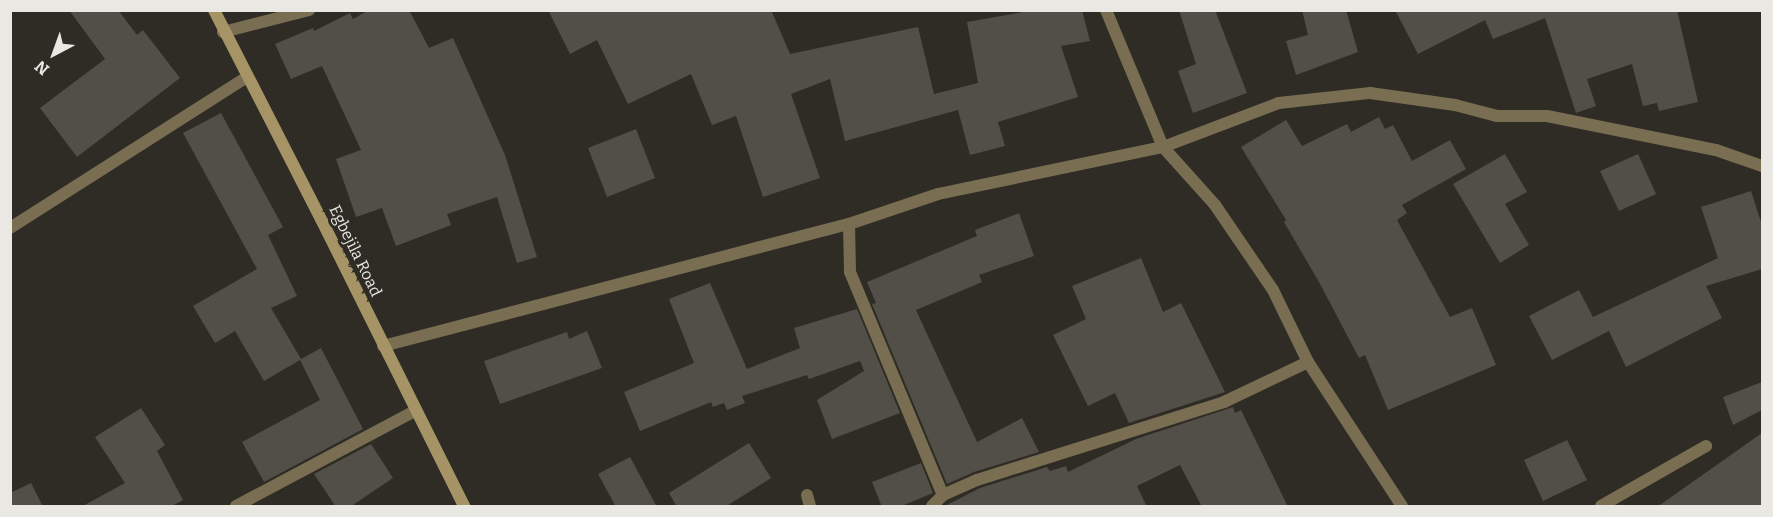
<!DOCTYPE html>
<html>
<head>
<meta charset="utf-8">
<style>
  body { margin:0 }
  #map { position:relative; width:1773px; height:517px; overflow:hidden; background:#2e2c25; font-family:Bitter,serif }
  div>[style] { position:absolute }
  .building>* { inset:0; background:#514f47 }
  .lane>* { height:12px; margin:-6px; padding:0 6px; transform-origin:6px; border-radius:6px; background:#7a6e52 }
  .street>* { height:12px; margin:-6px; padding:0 6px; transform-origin:6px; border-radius:6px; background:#7a6e52 }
  .secondary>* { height:12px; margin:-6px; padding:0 6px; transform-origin:6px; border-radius:6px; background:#a79466 }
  span { translate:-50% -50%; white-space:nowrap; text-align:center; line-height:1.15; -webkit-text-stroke:6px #2e2c25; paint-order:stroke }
  .street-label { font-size:16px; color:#e9e8e3 }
  .frame { position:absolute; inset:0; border:12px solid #e9e8e3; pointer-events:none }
  .north { position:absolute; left:24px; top:24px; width:60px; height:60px; -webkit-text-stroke:4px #2e2c25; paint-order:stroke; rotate:221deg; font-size:16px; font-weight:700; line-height:24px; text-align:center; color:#e9e8e3 }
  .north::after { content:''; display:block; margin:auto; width:21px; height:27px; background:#e9e8e3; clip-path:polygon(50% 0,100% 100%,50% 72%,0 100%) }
</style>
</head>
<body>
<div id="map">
  <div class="building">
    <i style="clip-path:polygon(69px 10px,118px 10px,137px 35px,143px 30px,180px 78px,77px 157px,40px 108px,105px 59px)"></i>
    <i style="clip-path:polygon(369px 10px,409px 10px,429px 48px,453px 38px,505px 155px,537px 257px,517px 263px,497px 197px,447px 214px,451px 225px,396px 246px,382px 208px,356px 217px,336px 159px,361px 150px,322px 66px,291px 79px,275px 44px,313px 28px,314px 31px,350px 13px,353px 19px)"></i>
    <i style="clip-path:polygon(548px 10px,771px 10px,790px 54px,918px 27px,934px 94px,978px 83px,967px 22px,1035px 10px,1082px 10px,1090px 41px,1061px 46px,1078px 97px,998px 122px,1005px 146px,970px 155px,958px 110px,845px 141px,830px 79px,791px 94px,820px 178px,763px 197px,736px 116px,712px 125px,691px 74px,628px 104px,597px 40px,570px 54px)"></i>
    <i style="clip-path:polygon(1179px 10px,1215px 10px,1247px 93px,1193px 113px,1178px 71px,1196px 64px)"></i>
    <i style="clip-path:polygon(1302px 10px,1346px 10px,1358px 52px,1296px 75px,1286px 41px,1308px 35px)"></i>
    <i style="clip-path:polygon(1395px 10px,1677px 10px,1698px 102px,1659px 111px,1657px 103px,1643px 106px,1632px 64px,1587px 79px,1596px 106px,1576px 113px,1545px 18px,1493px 39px,1485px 20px,1418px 54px)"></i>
    <i style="clip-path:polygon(221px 113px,283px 227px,268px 235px,297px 296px,271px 308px,301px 359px,321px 348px,363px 429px,264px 482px,242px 442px,320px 400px,300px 360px,264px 381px,235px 331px,215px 343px,193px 306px,257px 269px,183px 133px)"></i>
    <i style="clip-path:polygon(1379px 117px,1385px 129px,1393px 125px,1412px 161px,1450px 140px,1466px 169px,1402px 205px,1407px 213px,1397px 220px,1450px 317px,1472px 308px,1496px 365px,1388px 410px,1365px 355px,1359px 358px,1319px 282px,1284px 222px,1286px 220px,1241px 147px,1286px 120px,1302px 146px,1347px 124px,1351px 132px)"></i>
    <i style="clip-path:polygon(636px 129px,655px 178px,607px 197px,588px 148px)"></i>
    <i style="clip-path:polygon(1505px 154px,1527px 192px,1505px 204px,1529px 245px,1500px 263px,1453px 184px)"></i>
    <i style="clip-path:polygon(1638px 154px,1656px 194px,1619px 211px,1600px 171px)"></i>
    <i style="clip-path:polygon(1751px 191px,1762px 225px,1762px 269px,1706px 286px,1722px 318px,1626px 367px,1609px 331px,1552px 360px,1529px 316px,1579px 290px,1593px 317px,1718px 258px,1701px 207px)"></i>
    <i style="clip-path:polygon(1019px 213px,1034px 256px,979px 275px,982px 282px,916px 310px,977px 442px,1022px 418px,1039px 452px,974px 472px,947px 484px,872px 304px,876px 303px,867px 282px,977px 236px,975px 230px)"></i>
    <i style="clip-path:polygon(1141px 258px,1163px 312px,1181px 303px,1225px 392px,1129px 423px,1115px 393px,1088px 406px,1053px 335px,1086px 319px,1072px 286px)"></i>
    <i style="clip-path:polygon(710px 283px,747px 369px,800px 348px,794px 328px,857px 309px,900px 413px,832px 439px,817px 400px,864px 371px,860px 361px,809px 379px,807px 375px,742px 396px,745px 403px,727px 410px,724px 403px,713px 407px,711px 402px,640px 431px,624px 392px,694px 363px,669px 299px)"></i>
    <i style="clip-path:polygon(587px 331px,602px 368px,500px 404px,484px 361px,567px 332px,569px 339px)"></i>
    <i style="clip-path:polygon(1762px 382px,1762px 410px,1733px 425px,1723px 397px)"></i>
    <i style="clip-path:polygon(1233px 407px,1235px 413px,1241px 410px,1288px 507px,1202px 507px,1180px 465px,1137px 486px,1147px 507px,943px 507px,980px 488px,1047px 467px,1050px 471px,1066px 466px,1068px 472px,1136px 439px)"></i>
    <i style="clip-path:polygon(141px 408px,165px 445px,157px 451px,183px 500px,170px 507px,81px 507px,125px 483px,95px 437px)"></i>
    <i style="clip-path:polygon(1762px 433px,1762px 507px,1657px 507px)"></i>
    <i style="clip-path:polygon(1567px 440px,1587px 480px,1543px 501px,1524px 460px)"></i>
    <i style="clip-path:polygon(749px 443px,771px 478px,725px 507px,677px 507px,669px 493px)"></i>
    <i style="clip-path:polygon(371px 444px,393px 478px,350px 507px,336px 507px,314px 474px)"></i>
    <i style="clip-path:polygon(630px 457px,657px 507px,616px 507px,598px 474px)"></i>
    <i style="clip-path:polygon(921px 463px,933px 493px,899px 507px,882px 507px,872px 482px)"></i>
    <i style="clip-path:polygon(31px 483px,43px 507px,10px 507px,10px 493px)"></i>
  </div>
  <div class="lane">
    <i style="left:807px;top:495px;width:11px;rotate:75deg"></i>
  </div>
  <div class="street">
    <i style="left:1106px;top:10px;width:148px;rotate:67.4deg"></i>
    <i style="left:1163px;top:147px;width:78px;rotate:48.1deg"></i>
    <i style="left:1215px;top:205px;width:103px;rotate:55.7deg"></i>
    <i style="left:1273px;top:290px;width:80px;rotate:64.1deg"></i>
    <i style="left:1308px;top:362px;width:172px;rotate:56.9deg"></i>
    <i style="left:223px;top:32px;width:89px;rotate:-14.3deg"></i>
    <i style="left:849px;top:224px;width:48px;rotate:88.8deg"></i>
    <i style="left:850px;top:272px;width:242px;rotate:67.4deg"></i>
    <i style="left:10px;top:228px;width:281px;rotate:-32.5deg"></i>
    <i style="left:383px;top:346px;width:482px;rotate:-14.7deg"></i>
    <i style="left:849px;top:224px;width:94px;rotate:-18.6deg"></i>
    <i style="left:938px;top:194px;width:230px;rotate:-11.8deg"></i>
    <i style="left:1163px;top:147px;width:124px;rotate:-20.8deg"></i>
    <i style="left:1279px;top:103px;width:92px;rotate:-6.3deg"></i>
    <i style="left:1370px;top:93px;width:86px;rotate:8deg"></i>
    <i style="left:1455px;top:105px;width:43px;rotate:14.7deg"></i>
    <i style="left:1497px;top:116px;width:50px"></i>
    <i style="left:1547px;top:116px;width:172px;rotate:11.4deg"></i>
    <i style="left:1716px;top:150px;width:49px;rotate:19.2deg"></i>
    <i style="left:236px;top:506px;width:203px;rotate:-28deg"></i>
    <i style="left:932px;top:506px;width:16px;rotate:-45deg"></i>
    <i style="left:943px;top:495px;width:37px;rotate:-24deg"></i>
    <i style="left:977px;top:480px;width:259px;rotate:-17.5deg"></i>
    <i style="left:1224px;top:402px;width:93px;rotate:-25.5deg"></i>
    <i style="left:1601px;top:506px;width:121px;rotate:-29.7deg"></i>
  </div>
  <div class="secondary">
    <i style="left:214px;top:10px;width:235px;rotate:62.9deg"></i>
    <i style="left:321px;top:219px;width:321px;rotate:63.5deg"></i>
  </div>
  <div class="street-label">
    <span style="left:355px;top:251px;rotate:64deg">Egbejila Road</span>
  </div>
  <div class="frame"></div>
  <div class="north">N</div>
</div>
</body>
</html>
